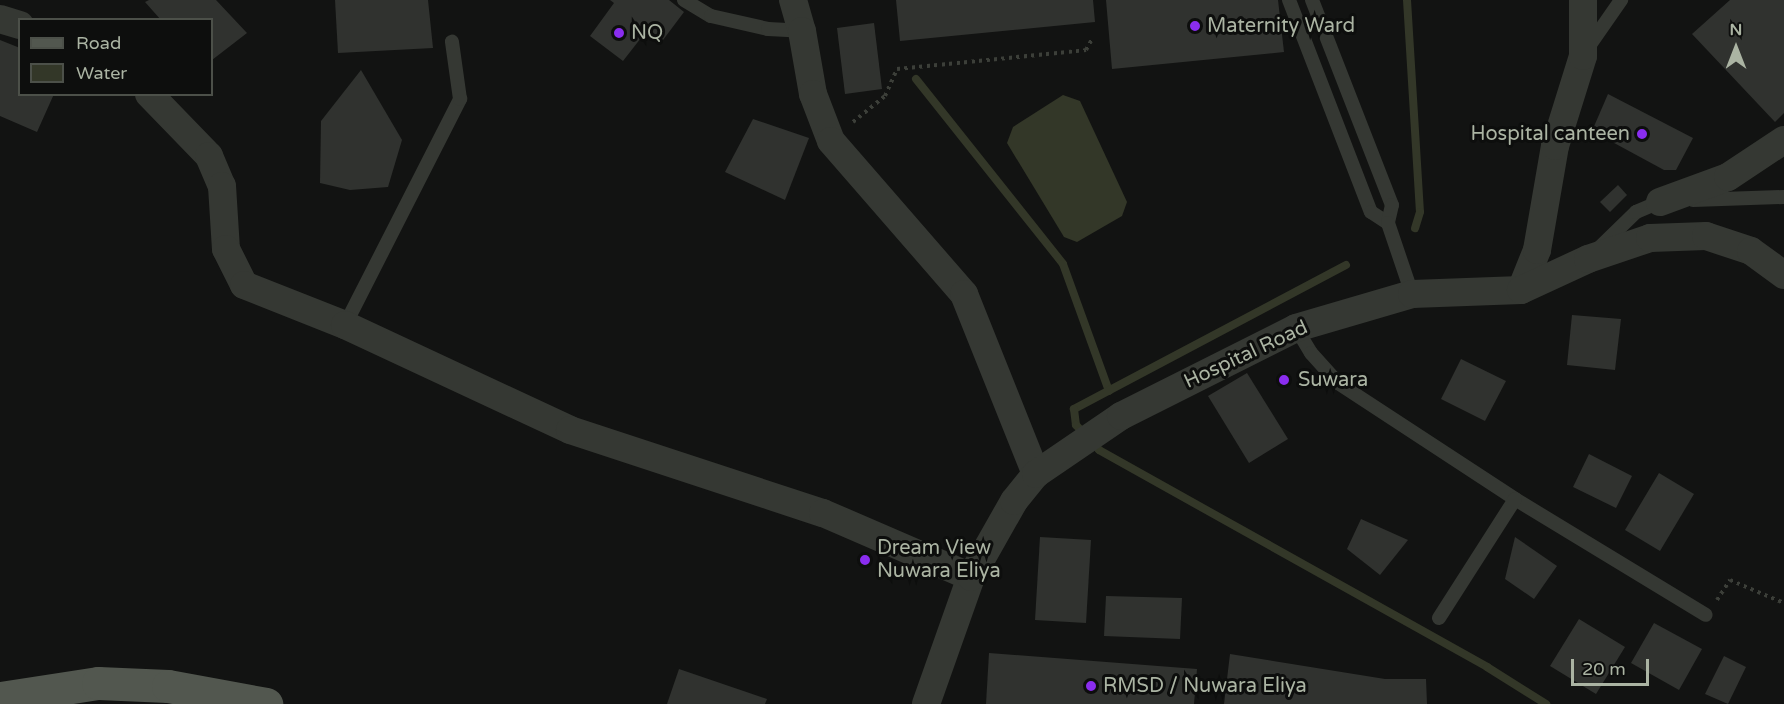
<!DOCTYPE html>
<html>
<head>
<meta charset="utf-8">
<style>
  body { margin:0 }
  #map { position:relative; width:1784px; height:704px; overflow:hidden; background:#121312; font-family:"Varela Round",sans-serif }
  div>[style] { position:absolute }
  .water>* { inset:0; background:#333728 }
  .stream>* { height:8px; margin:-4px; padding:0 4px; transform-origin:4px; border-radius:4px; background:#333728 }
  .building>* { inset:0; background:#30322f }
  .path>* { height:4px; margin-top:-2px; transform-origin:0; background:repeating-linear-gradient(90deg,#3c3f39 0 3px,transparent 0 7.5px) }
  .lane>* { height:14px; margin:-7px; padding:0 7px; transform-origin:7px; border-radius:7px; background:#353833 }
  .street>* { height:28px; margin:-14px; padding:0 14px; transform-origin:14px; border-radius:14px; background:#353833 }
  .primary>* { height:33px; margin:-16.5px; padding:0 16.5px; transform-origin:16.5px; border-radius:16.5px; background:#52574f }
  .dots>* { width:16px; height:16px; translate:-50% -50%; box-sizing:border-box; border:3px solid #0d0e0d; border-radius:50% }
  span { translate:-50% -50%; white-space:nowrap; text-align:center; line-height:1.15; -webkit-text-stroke:6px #0d0e0d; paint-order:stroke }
  .poi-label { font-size:20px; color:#abb4a3 }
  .left { translate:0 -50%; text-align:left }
  .right { translate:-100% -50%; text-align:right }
  .street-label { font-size:20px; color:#abb4a3 }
  .legend { position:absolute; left:18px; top:18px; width:195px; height:78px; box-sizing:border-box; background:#0d0e0d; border:2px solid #4c5049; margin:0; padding:8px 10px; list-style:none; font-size:18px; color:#abb4a3 }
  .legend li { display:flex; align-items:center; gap:12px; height:30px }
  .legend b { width:30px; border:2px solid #4c5049 }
  .north { position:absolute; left:1706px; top:18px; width:60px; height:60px; -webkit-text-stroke:4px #0d0e0d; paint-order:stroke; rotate:0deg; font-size:16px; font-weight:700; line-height:24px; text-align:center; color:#abb4a3 }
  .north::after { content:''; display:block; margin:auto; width:21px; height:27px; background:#abb4a3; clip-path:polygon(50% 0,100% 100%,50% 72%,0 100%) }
  .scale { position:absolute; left:1571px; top:659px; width:78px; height:27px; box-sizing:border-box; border:3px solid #abb4a3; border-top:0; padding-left:8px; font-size:18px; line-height:21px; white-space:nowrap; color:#abb4a3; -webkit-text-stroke:4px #0d0e0d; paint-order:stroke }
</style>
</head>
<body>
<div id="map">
  <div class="water">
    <i style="clip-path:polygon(1063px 95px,1080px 101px,1127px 202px,1122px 216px,1077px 242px,1064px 237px,1007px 143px,1013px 127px)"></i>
  </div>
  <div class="stream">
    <i style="left:1407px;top:0;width:212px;rotate:86.5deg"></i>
    <i style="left:1420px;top:212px;width:17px;rotate:107deg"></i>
    <i style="left:916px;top:79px;width:236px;rotate:51.5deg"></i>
    <i style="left:1063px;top:264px;width:135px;rotate:70.1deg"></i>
    <i style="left:1346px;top:265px;width:308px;rotate:152.1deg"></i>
    <i style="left:1074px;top:409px;width:16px;rotate:83deg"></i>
    <i style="left:1076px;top:425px;width:34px;rotate:47deg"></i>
    <i style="left:1099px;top:450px;width:445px;rotate:29.2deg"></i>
    <i style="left:1487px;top:667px;width:70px;rotate:32.1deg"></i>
  </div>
  <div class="building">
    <i style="clip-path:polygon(149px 0,216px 0,247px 33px,212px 60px,212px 20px,161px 20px,145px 2px)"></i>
    <i style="clip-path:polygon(335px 0,428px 0,433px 48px,338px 53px)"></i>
    <i style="clip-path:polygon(610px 0,669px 0,684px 12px,663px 40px,648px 29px,623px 61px,590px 36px,614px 3px)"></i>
    <i style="clip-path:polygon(896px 0,1093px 0,1095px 22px,900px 41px)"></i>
    <i style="clip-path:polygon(1106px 0,1278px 0,1284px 52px,1112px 69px)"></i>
    <i style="clip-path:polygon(1730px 0,1784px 0,1784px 113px,1775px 122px,1692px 34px)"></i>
    <i style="clip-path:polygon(874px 23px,882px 89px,845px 94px,837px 28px)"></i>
    <i style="clip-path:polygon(0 40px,20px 48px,20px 94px,54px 94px,37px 132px,0 116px)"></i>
    <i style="clip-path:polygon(361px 70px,402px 140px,388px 187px,350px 190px,320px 183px,321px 121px)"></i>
    <i style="clip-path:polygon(1608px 94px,1693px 138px,1676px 170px,1664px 170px,1592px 131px)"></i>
    <i style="clip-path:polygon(753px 119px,809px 138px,785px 200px,725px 172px)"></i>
    <i style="clip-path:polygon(1618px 185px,1627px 195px,1610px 212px,1600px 202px)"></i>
    <i style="clip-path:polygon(1572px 315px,1621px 319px,1615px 370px,1567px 365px)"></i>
    <i style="clip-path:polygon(1461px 359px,1506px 381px,1485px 421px,1441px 399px)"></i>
    <i style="clip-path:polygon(1247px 373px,1288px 439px,1249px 463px,1208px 396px)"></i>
    <i style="clip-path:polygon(1589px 454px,1632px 476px,1616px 508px,1573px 487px)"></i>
    <i style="clip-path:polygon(1659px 473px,1694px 494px,1660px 551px,1625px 530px)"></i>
    <i style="clip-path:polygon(1361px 519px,1408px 540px,1380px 575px,1347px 549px)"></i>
    <i style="clip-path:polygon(1040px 537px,1091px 540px,1086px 623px,1035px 620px)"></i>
    <i style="clip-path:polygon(1515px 537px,1557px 566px,1534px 599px,1505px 579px)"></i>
    <i style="clip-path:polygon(1106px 596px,1182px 598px,1180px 639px,1104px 636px)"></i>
    <i style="clip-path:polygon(1579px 619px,1625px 647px,1596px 694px,1550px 666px)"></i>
    <i style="clip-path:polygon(1654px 623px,1702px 649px,1679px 690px,1631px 663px)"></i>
    <i style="clip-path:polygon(989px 653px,1197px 669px,1194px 704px,986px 704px)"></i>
    <i style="clip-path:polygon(1230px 654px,1385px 679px,1426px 679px,1427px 704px,1224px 704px)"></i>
    <i style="clip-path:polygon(1724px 656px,1746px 667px,1728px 704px,1705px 694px)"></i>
    <i style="clip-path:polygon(679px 669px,767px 699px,765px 704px,667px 704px)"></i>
  </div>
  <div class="path">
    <i style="left:853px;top:122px;width:41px;rotate:-39.1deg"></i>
    <i style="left:885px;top:96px;width:30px;rotate:-66deg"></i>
    <i style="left:897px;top:69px;width:190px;rotate:-5.7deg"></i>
    <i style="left:1086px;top:50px;width:13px;rotate:-61deg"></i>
    <i style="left:1717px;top:600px;width:24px;rotate:-57deg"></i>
    <i style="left:1730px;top:580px;width:59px;rotate:23.1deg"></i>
  </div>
  <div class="lane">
    <i style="left:684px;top:0;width:31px;rotate:31deg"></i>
    <i style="left:711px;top:16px;width:58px;rotate:12.8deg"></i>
    <i style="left:768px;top:29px;width:34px;rotate:3deg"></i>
    <i style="left:1289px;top:0;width:227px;rotate:68.9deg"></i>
    <i style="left:1371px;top:212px;width:20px;rotate:33deg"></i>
    <i style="left:1312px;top:0;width:220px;rotate:68.7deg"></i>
    <i style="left:1392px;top:205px;width:18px;rotate:103deg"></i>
    <i style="left:1388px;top:223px;width:75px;rotate:71.3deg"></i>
    <i style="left:1587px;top:49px;width:60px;rotate:-55.2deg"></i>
    <i style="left:1693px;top:200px;width:91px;rotate:-1.9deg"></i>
    <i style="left:1599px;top:248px;width:52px;rotate:-44.2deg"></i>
    <i style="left:1636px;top:212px;width:28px;rotate:-23deg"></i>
    <i style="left:345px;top:325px;width:254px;rotate:-63deg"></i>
    <i style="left:460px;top:99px;width:58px;rotate:-98deg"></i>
    <i style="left:1296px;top:328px;width:29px;rotate:59deg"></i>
    <i style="left:1311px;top:353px;width:40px;rotate:48deg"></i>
    <i style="left:1338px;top:383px;width:212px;rotate:33.2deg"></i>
    <i style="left:1515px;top:499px;width:223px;rotate:31.3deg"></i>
    <i style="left:1439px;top:618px;width:141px;rotate:-57.4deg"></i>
  </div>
  <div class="street">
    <i style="left:793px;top:0;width:32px;rotate:74deg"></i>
    <i style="left:802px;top:31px;width:64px;rotate:80.1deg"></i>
    <i style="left:813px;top:94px;width:50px;rotate:69deg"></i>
    <i style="left:831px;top:141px;width:203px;rotate:49deg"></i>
    <i style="left:964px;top:294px;width:194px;rotate:68.2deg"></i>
    <i style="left:0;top:19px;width:21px;rotate:17deg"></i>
    <i style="left:149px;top:94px;width:86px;rotate:45.9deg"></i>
    <i style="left:209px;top:156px;width:33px;rotate:67deg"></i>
    <i style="left:222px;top:186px;width:63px;rotate:86.4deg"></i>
    <i style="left:226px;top:249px;width:40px;rotate:63.4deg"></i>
    <i style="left:244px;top:285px;width:109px;rotate:21.6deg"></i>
    <i style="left:345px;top:325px;width:248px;rotate:25deg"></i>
    <i style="left:570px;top:430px;width:266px;rotate:18.2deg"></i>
    <i style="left:823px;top:513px;width:161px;rotate:23.4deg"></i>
    <i style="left:1660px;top:202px;width:72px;rotate:-20.2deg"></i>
    <i style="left:1728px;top:177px;width:67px;rotate:-33.5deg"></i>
    <i style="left:1521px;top:290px;width:43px;rotate:-68.2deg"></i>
    <i style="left:1537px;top:250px;width:106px;rotate:-80.2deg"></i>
    <i style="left:1555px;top:146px;width:94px;rotate:-72.7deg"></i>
    <i style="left:1583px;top:56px;width:56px;rotate:-90deg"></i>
    <i style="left:926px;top:704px;width:135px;rotate:-70.5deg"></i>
    <i style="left:971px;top:577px;width:87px;rotate:-60.5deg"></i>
    <i style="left:1014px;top:501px;width:35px;rotate:-51deg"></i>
    <i style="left:1036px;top:474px;width:103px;rotate:-34.3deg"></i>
    <i style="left:1121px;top:416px;width:196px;rotate:-26.7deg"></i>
    <i style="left:1296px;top:328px;width:121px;rotate:-16.3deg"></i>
    <i style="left:1412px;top:294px;width:109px;rotate:-2.1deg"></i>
    <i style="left:1521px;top:290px;width:74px;rotate:-24.8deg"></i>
    <i style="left:1588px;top:259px;width:65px;rotate:-18.7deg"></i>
    <i style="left:1650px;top:238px;width:56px;rotate:-2deg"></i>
    <i style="left:1706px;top:236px;width:47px;rotate:18.4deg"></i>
    <i style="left:1751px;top:251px;width:41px;rotate:36deg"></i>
  </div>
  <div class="primary">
    <i style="left:0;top:698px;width:99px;rotate:-8.7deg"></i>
    <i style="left:98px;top:683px;width:70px;rotate:2.5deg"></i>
    <i style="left:168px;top:686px;width:100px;rotate:10.4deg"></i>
  </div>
  <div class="dots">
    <i style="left:1195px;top:26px;background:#8a2def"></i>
    <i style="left:619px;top:33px;background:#8a2def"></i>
    <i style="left:1642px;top:134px;background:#8a2def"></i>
    <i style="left:1284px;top:380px;background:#8a2def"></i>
    <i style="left:865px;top:560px;background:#8a2def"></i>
    <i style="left:1091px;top:686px;background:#8a2def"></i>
  </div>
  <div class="poi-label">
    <span class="left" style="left:1207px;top:26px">Maternity Ward</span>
    <span class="left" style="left:631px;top:33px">NQ</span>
    <span class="right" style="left:1630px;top:134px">Hospital canteen</span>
    <span class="left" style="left:1298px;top:380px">Suwara</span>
    <span class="left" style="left:877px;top:560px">Dream View<br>Nuwara Eliya</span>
    <span class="left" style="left:1103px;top:686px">RMSD / Nuwara Eliya</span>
  </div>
  <div class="street-label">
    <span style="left:1246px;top:355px;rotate:-25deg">Hospital Road</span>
  </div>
  <ul class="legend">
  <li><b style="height:8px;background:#52574f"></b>Road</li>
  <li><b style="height:16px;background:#333728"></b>Water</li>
  </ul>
  <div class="north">N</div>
  <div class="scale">20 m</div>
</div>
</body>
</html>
